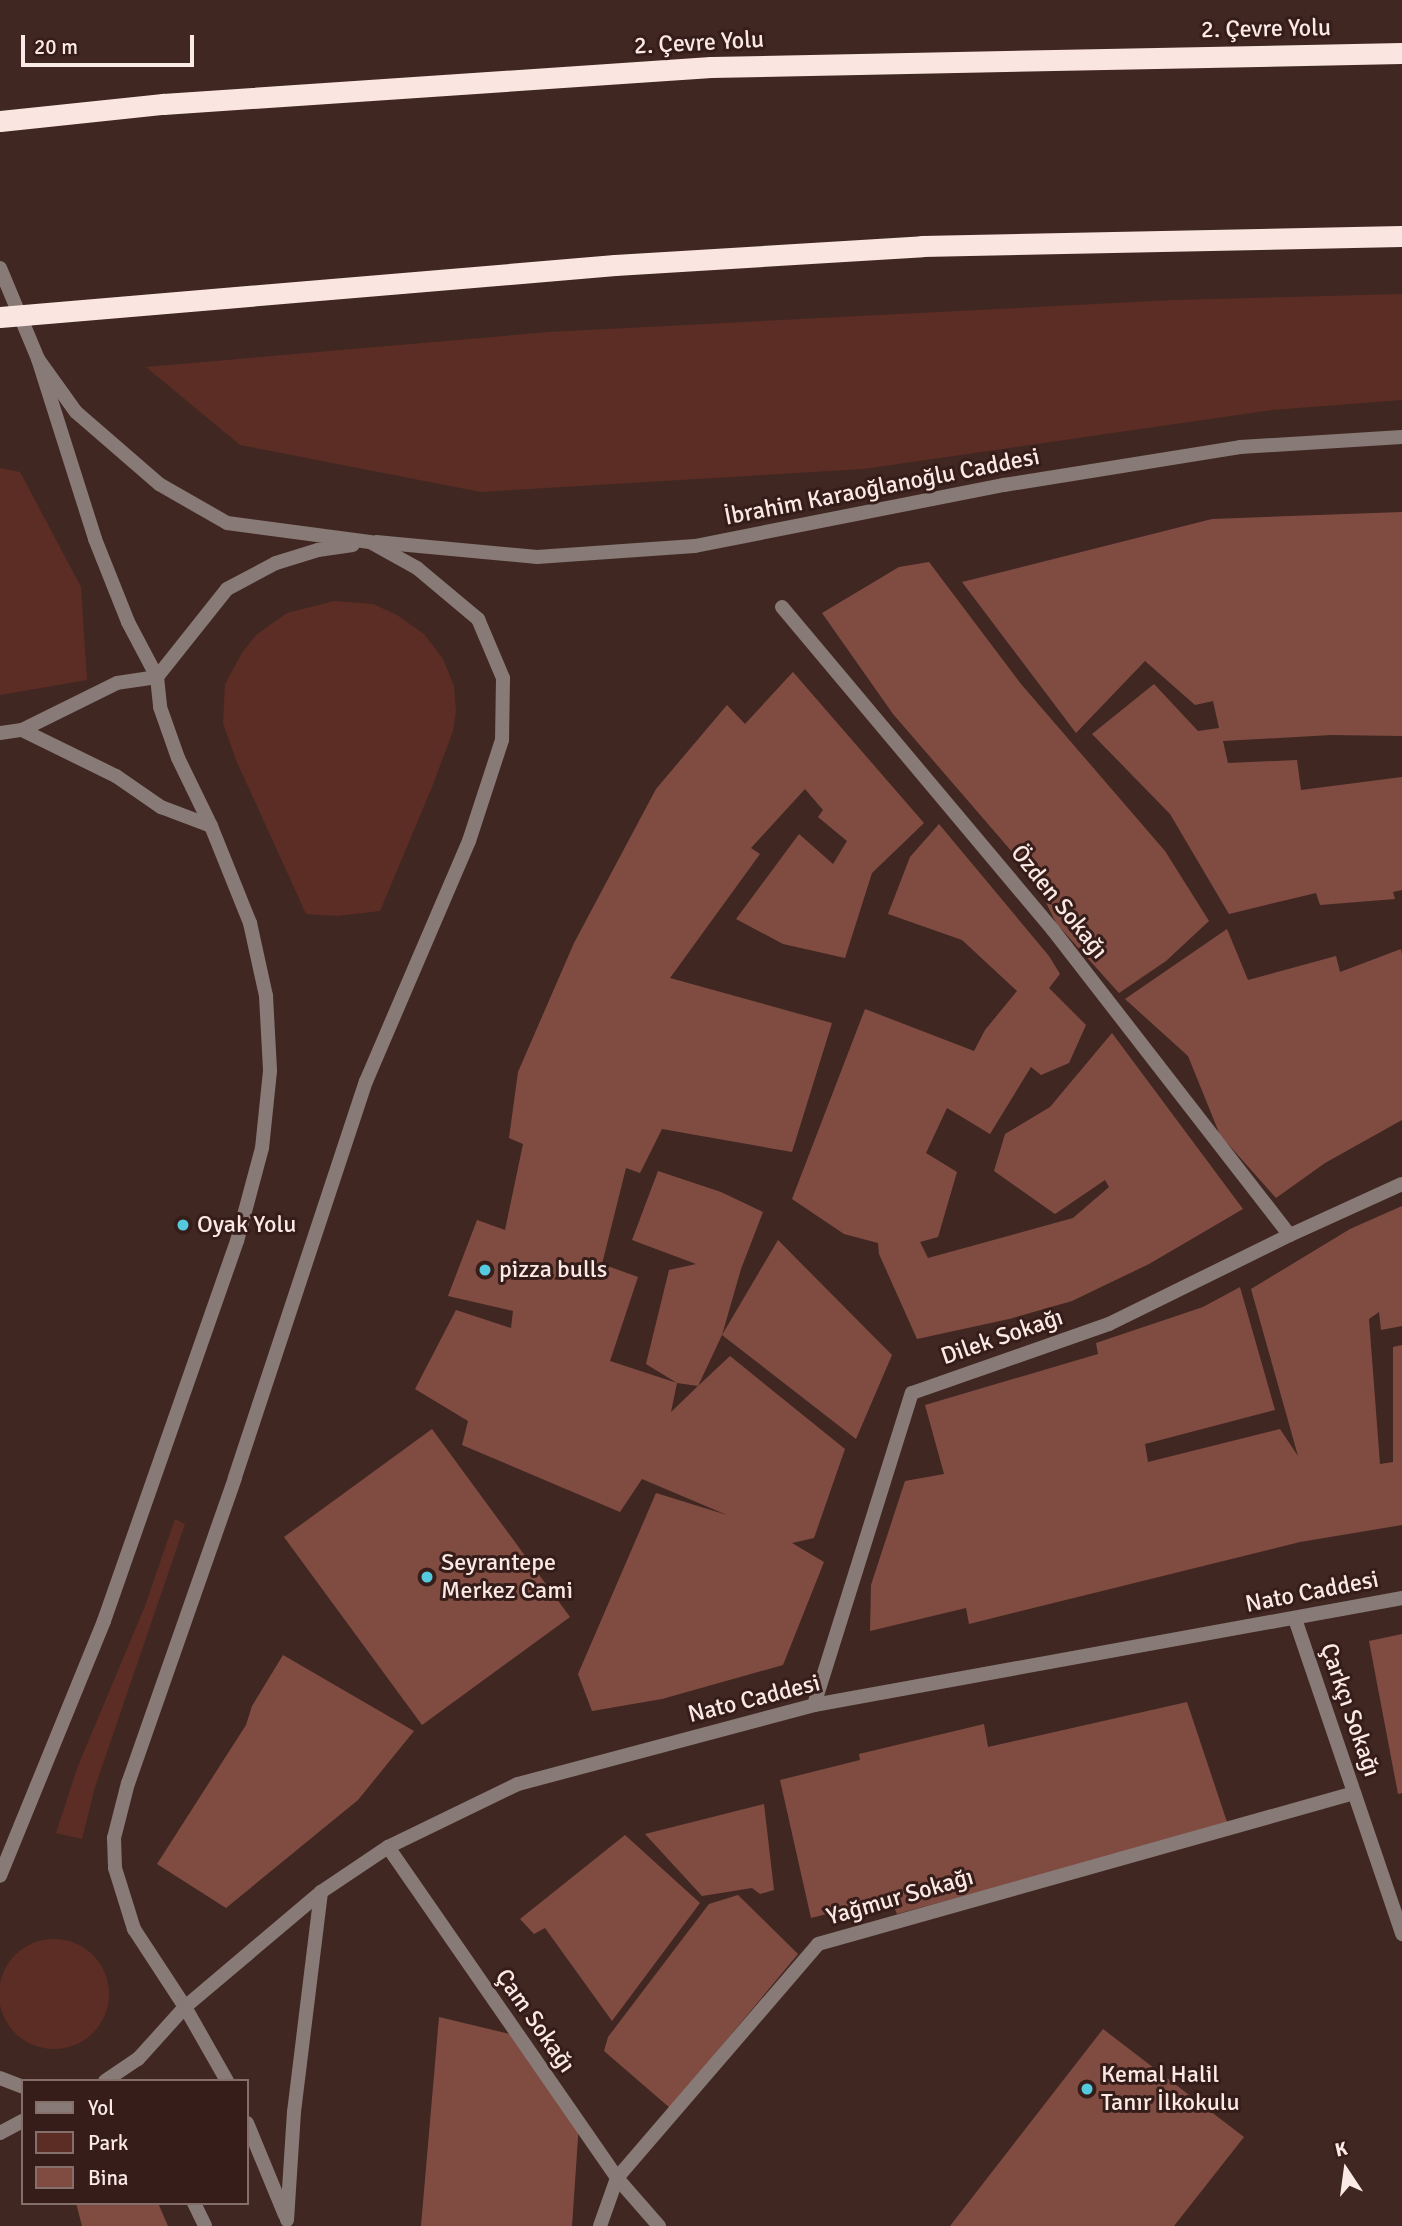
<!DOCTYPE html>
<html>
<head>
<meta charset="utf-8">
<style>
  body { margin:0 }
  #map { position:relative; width:1402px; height:2226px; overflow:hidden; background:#412722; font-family:Signika,sans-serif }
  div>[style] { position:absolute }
  .green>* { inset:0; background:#5c2d25 }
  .round { border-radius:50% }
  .building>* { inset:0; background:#804c42 }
  .service>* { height:14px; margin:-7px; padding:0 7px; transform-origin:7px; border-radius:7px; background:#887a77 }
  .minor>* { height:14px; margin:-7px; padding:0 7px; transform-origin:7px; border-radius:7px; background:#887a77 }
  .tertiary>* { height:14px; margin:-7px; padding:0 7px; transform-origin:7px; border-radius:7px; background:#887a77 }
  .motorway>* { height:21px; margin:-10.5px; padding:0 10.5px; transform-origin:10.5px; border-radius:10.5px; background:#fbe5e1 }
  .dots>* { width:19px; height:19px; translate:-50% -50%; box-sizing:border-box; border:4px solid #361d19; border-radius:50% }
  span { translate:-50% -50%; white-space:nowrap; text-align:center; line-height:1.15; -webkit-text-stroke:6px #361d19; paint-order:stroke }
  .street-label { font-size:24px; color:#fbe9e5 }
  .poi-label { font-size:24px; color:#fbe9e5 }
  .left { translate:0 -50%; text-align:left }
  .legend { position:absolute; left:21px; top:2079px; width:228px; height:126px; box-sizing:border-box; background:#361d19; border:2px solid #856f6b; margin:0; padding:9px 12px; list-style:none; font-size:21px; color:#fbe9e5 }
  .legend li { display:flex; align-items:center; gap:14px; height:35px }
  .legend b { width:35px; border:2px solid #856f6b }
  .north { position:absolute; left:1311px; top:2135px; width:70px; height:70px; -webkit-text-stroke:5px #361d19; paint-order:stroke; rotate:347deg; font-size:19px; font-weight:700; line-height:28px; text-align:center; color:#fbe9e5 }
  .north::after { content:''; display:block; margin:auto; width:24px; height:32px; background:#fbe9e5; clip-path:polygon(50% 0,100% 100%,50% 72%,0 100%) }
  .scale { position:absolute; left:21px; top:35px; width:173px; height:32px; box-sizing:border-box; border:4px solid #fbe9e5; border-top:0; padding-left:9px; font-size:21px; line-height:24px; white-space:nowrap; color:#fbe9e5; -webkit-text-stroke:5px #361d19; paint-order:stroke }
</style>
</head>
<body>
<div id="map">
  <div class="green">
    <i style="clip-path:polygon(1402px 294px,1402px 400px,1272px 410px,863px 469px,481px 492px,240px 445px,146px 367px,549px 332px,1174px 300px)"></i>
    <i style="clip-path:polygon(0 468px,20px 472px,81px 587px,87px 680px,0 695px)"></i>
    <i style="clip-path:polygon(334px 601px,373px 604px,397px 615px,424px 634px,443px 659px,454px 686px,456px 711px,453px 731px,432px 787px,380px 911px,337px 916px,306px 914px,236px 760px,223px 723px,225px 684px,242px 653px,256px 635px,287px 613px)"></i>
    <i style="clip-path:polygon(175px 1519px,185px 1524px,95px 1787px,82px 1839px,56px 1833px,78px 1766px,145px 1606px)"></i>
    <i class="round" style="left:-1px;top:1939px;width:110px;height:110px"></i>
  </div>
  <div class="building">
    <i style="clip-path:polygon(1402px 512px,1402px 736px,1331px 735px,1223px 741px,1228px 763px,1297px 760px,1301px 790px,1402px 777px,1402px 890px,1393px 892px,1395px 899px,1320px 905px,1316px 893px,1229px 914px,1170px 814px,1092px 734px,1154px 684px,1198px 731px,1219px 728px,1213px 701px,1195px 705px,1145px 661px,1076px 733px,962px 582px,1212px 519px)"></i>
    <i style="clip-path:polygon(929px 562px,1021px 684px,1165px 851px,1209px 921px,1166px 961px,1119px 993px,1056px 923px,1033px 876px,893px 714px,822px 613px,899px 567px)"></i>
    <i style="clip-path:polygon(793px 672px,924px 823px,872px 873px,845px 958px,783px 944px,736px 919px,799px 834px,833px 864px,847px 841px,818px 817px,823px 810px,805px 789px,751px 848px,760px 854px,670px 978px,832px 1023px,792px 1152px,662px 1129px,640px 1173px,626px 1168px,602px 1264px,638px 1277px,610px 1361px,677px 1383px,671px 1412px,698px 1386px,677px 1383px,646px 1364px,669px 1270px,696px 1264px,632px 1240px,658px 1171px,721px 1192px,763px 1212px,741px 1269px,722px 1335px,698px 1386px,730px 1356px,845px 1449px,814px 1538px,792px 1543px,824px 1562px,783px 1665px,662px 1699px,592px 1711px,578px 1674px,656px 1493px,727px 1515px,642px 1479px,620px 1512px,462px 1445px,468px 1421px,415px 1389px,456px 1310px,511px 1328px,513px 1311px,448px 1296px,477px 1220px,505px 1230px,523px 1144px,509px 1138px,518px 1072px,574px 943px,656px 789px,727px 705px,745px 724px)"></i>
    <i style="clip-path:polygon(939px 824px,1049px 956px,1060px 974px,1049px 988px,1086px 1025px,1069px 1063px,1041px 1075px,1031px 1067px,990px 1134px,947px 1108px,926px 1153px,957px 1172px,938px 1237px,920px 1242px,928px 1258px,1073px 1218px,1109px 1187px,1105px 1180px,1055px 1214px,994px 1171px,1005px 1134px,1050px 1107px,1112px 1033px,1243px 1209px,1149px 1264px,1072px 1301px,1009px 1319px,917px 1339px,879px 1254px,878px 1243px,844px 1234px,792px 1199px,865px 1009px,974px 1051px,985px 1030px,1017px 991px,962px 940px,888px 914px,910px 857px)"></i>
    <i style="clip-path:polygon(1227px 929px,1248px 980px,1336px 956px,1340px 972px,1401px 949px,1402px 955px,1402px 1120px,1325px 1163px,1276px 1198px,1220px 1135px,1188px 1056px,1125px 999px)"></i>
    <i style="clip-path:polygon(1402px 1206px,1402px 1326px,1381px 1330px,1379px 1312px,1369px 1319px,1380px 1464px,1393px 1462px,1393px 1347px,1402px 1345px,1402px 1525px,1300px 1542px,969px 1624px,966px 1608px,870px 1631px,871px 1585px,905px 1481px,944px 1474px,925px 1405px,1098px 1354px,1096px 1343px,1203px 1307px,1240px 1287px,1275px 1410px,1145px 1444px,1148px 1462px,1280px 1429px,1298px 1456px,1251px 1289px,1350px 1229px)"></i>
    <i style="clip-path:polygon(778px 1240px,892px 1355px,856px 1439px,722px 1335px)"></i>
    <i style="clip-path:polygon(432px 1429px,570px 1617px,422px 1725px,284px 1537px)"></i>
    <i style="clip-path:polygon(1402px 1634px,1402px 1793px,1398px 1794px,1369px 1641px)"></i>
    <i style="clip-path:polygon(283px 1655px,414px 1731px,358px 1800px,226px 1908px,157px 1864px,246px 1725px,252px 1706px)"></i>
    <i style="clip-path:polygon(1187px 1702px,1227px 1822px,1117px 1855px,897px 1914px,890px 1898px,811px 1918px,780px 1780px,860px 1760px,859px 1754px,984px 1724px,988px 1747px)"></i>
    <i style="clip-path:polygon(764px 1804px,774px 1890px,760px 1894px,752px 1888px,702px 1896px,645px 1834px)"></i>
    <i style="clip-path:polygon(625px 1835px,700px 1903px,612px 2021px,545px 1928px,534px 1934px,520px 1919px)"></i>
    <i style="clip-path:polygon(738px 1895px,798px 1954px,670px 2108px,604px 2051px,608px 2037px,709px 1904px)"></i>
    <i style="clip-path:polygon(439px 2017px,518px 2036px,579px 2123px,572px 2226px,421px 2226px)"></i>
    <i style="clip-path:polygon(1103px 2029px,1244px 2137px,1174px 2226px,950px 2226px)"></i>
    <i style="clip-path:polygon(76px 2203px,158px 2203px,168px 2226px,82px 2226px)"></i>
  </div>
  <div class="service">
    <i style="left:157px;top:677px;width:40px;rotate:171.5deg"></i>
    <i style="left:117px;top:683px;width:106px;rotate:153.7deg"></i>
    <i style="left:22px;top:730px;width:105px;rotate:26.1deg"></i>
    <i style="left:116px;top:776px;width:55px;rotate:34.6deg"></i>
    <i style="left:161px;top:807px;width:53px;rotate:20.8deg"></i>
    <i style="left:0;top:733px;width:22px;rotate:-8deg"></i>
  </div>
  <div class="minor">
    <i style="left:782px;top:607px;width:422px;rotate:50deg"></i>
    <i style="left:1053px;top:930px;width:386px;rotate:52.2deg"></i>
    <i style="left:1295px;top:1619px;width:333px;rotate:71.2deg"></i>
    <i style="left:814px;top:1705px;width:327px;rotate:-72.6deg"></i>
    <i style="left:912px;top:1393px;width:209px;rotate:-19.3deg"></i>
    <i style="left:1109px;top:1324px;width:202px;rotate:-26.2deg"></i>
    <i style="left:1290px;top:1235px;width:123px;rotate:-24.5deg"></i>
    <i style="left:388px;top:1847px;width:402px;rotate:55.3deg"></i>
    <i style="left:617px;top:2178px;width:51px;rotate:109.5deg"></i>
    <i style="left:659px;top:2226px;width:64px;rotate:-131.2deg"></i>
    <i style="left:617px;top:2178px;width:308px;rotate:-49.3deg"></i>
    <i style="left:818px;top:1944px;width:557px;rotate:-15.73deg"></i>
  </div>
  <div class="tertiary">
    <i style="left:0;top:268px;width:99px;rotate:67.3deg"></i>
    <i style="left:38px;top:359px;width:189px;rotate:72.4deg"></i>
    <i style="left:95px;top:539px;width:89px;rotate:68.3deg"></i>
    <i style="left:128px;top:622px;width:62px;rotate:62.2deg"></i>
    <i style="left:157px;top:677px;width:30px;rotate:84deg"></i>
    <i style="left:160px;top:707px;width:54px;rotate:70.6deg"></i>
    <i style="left:178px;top:758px;width:76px;rotate:64.1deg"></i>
    <i style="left:211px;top:826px;width:105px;rotate:68.1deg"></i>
    <i style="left:250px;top:923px;width:75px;rotate:77.6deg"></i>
    <i style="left:266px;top:996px;width:75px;rotate:86.9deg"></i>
    <i style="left:270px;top:1071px;width:77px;rotate:95.9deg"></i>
    <i style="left:262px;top:1148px;width:96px;rotate:105deg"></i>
    <i style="left:237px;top:1241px;width:403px;rotate:109.3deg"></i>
    <i style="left:104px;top:1621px;width:275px;rotate:112.2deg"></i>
    <i style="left:38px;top:359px;width:65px;rotate:54.4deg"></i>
    <i style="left:76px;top:412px;width:110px;rotate:40.9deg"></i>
    <i style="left:159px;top:484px;width:78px;rotate:29.8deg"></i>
    <i style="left:227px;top:523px;width:144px;rotate:7.6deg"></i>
    <i style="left:370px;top:542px;width:54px;rotate:29deg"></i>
    <i style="left:417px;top:568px;width:80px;rotate:39.9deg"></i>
    <i style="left:478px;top:619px;width:64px;rotate:67deg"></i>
    <i style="left:503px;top:678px;width:62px;rotate:90.9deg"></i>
    <i style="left:502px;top:740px;width:106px;rotate:108.1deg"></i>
    <i style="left:469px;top:841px;width:261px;rotate:113.2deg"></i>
    <i style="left:366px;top:1081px;width:418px;rotate:108.3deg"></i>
    <i style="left:235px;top:1478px;width:323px;rotate:109.3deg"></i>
    <i style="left:128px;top:1783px;width:57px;rotate:104.3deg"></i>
    <i style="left:114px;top:1838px;width:30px;rotate:88deg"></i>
    <i style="left:115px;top:1868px;width:64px;rotate:72.7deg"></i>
    <i style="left:134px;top:1929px;width:93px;rotate:56.8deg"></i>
    <i style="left:185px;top:2007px;width:85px;rotate:60.4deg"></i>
    <i style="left:376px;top:542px;width:162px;rotate:5.3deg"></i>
    <i style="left:537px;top:557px;width:158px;rotate:-4deg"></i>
    <i style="left:695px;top:546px;width:315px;rotate:-11.2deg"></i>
    <i style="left:1004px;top:485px;width:239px;rotate:-9.1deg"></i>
    <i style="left:1240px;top:447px;width:162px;rotate:-3.5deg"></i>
    <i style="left:157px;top:677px;width:112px;rotate:-51.5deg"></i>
    <i style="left:227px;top:589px;width:55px;rotate:-28deg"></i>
    <i style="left:276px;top:563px;width:44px;rotate:-17.2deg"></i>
    <i style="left:318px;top:550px;width:35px;rotate:-8deg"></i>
    <i style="left:0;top:2078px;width:25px;rotate:21deg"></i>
    <i style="left:105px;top:2081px;width:40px;rotate:-34deg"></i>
    <i style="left:138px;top:2059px;width:70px;rotate:-47.9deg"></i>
    <i style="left:185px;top:2007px;width:178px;rotate:-40.2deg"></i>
    <i style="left:321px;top:1892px;width:81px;rotate:-33.9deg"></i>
    <i style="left:388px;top:1847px;width:144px;rotate:-25.9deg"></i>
    <i style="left:518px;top:1784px;width:306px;rotate:-14.9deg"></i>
    <i style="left:814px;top:1705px;width:598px;rotate:-10.31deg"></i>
    <i style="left:247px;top:2123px;width:100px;rotate:67.6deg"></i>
    <i style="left:0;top:2133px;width:26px;rotate:-28deg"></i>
    <i style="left:194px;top:2203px;width:25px;rotate:64deg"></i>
    <i style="left:287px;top:2220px;width:108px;rotate:-86.3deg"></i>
    <i style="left:294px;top:2112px;width:222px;rotate:-83deg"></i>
  </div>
  <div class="motorway">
    <i style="left:0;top:121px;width:164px;rotate:-6deg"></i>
    <i style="left:163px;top:104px;width:549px;rotate:-3.86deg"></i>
    <i style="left:711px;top:67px;width:691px;rotate:-1.16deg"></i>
    <i style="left:0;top:317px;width:617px;rotate:-4.83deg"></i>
    <i style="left:615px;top:265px;width:308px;rotate:-3.5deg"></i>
    <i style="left:922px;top:246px;width:480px;rotate:-1.2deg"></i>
  </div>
  <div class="dots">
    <i style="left:183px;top:1225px;background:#55cadf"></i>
    <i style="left:485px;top:1270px;background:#55cadf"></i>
    <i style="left:427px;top:1577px;background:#55cadf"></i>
    <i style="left:1087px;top:2089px;background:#55cadf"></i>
  </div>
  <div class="street-label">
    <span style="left:1266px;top:29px;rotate:-1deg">2. Çevre Yolu</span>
    <span style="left:699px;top:43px;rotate:-3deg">2. Çevre Yolu</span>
    <span style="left:882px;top:487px;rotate:-11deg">İbrahim Karaoğlanoğlu Caddesi</span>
    <span style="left:1059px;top:902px;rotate:51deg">Özden Sokağı</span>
    <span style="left:1002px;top:1337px;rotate:-19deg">Dilek Sokağı</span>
    <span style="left:1312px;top:1592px;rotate:-11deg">Nato Caddesi</span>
    <span style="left:754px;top:1699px;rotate:-14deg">Nato Caddesi</span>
    <span style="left:1350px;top:1710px;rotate:71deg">Çarkçı Sokağı</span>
    <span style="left:900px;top:1897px;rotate:-16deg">Yağmur Sokağı</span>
    <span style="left:535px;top:2021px;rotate:55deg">Çam Sokağı</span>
  </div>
  <div class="poi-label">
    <span class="left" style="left:197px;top:1225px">Oyak Yolu</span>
    <span class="left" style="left:499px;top:1270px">pizza bulls</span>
    <span class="left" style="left:441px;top:1577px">Seyrantepe<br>Merkez Cami</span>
    <span class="left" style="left:1101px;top:2089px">Kemal Halil<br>Tanır İlkokulu</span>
  </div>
  <ul class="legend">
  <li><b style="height:9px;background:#887a77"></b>Yol</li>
  <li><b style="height:19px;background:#5c2d25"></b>Park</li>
  <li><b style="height:19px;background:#804c42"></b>Bina</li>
  </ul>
  <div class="north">K</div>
  <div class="scale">20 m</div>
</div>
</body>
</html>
